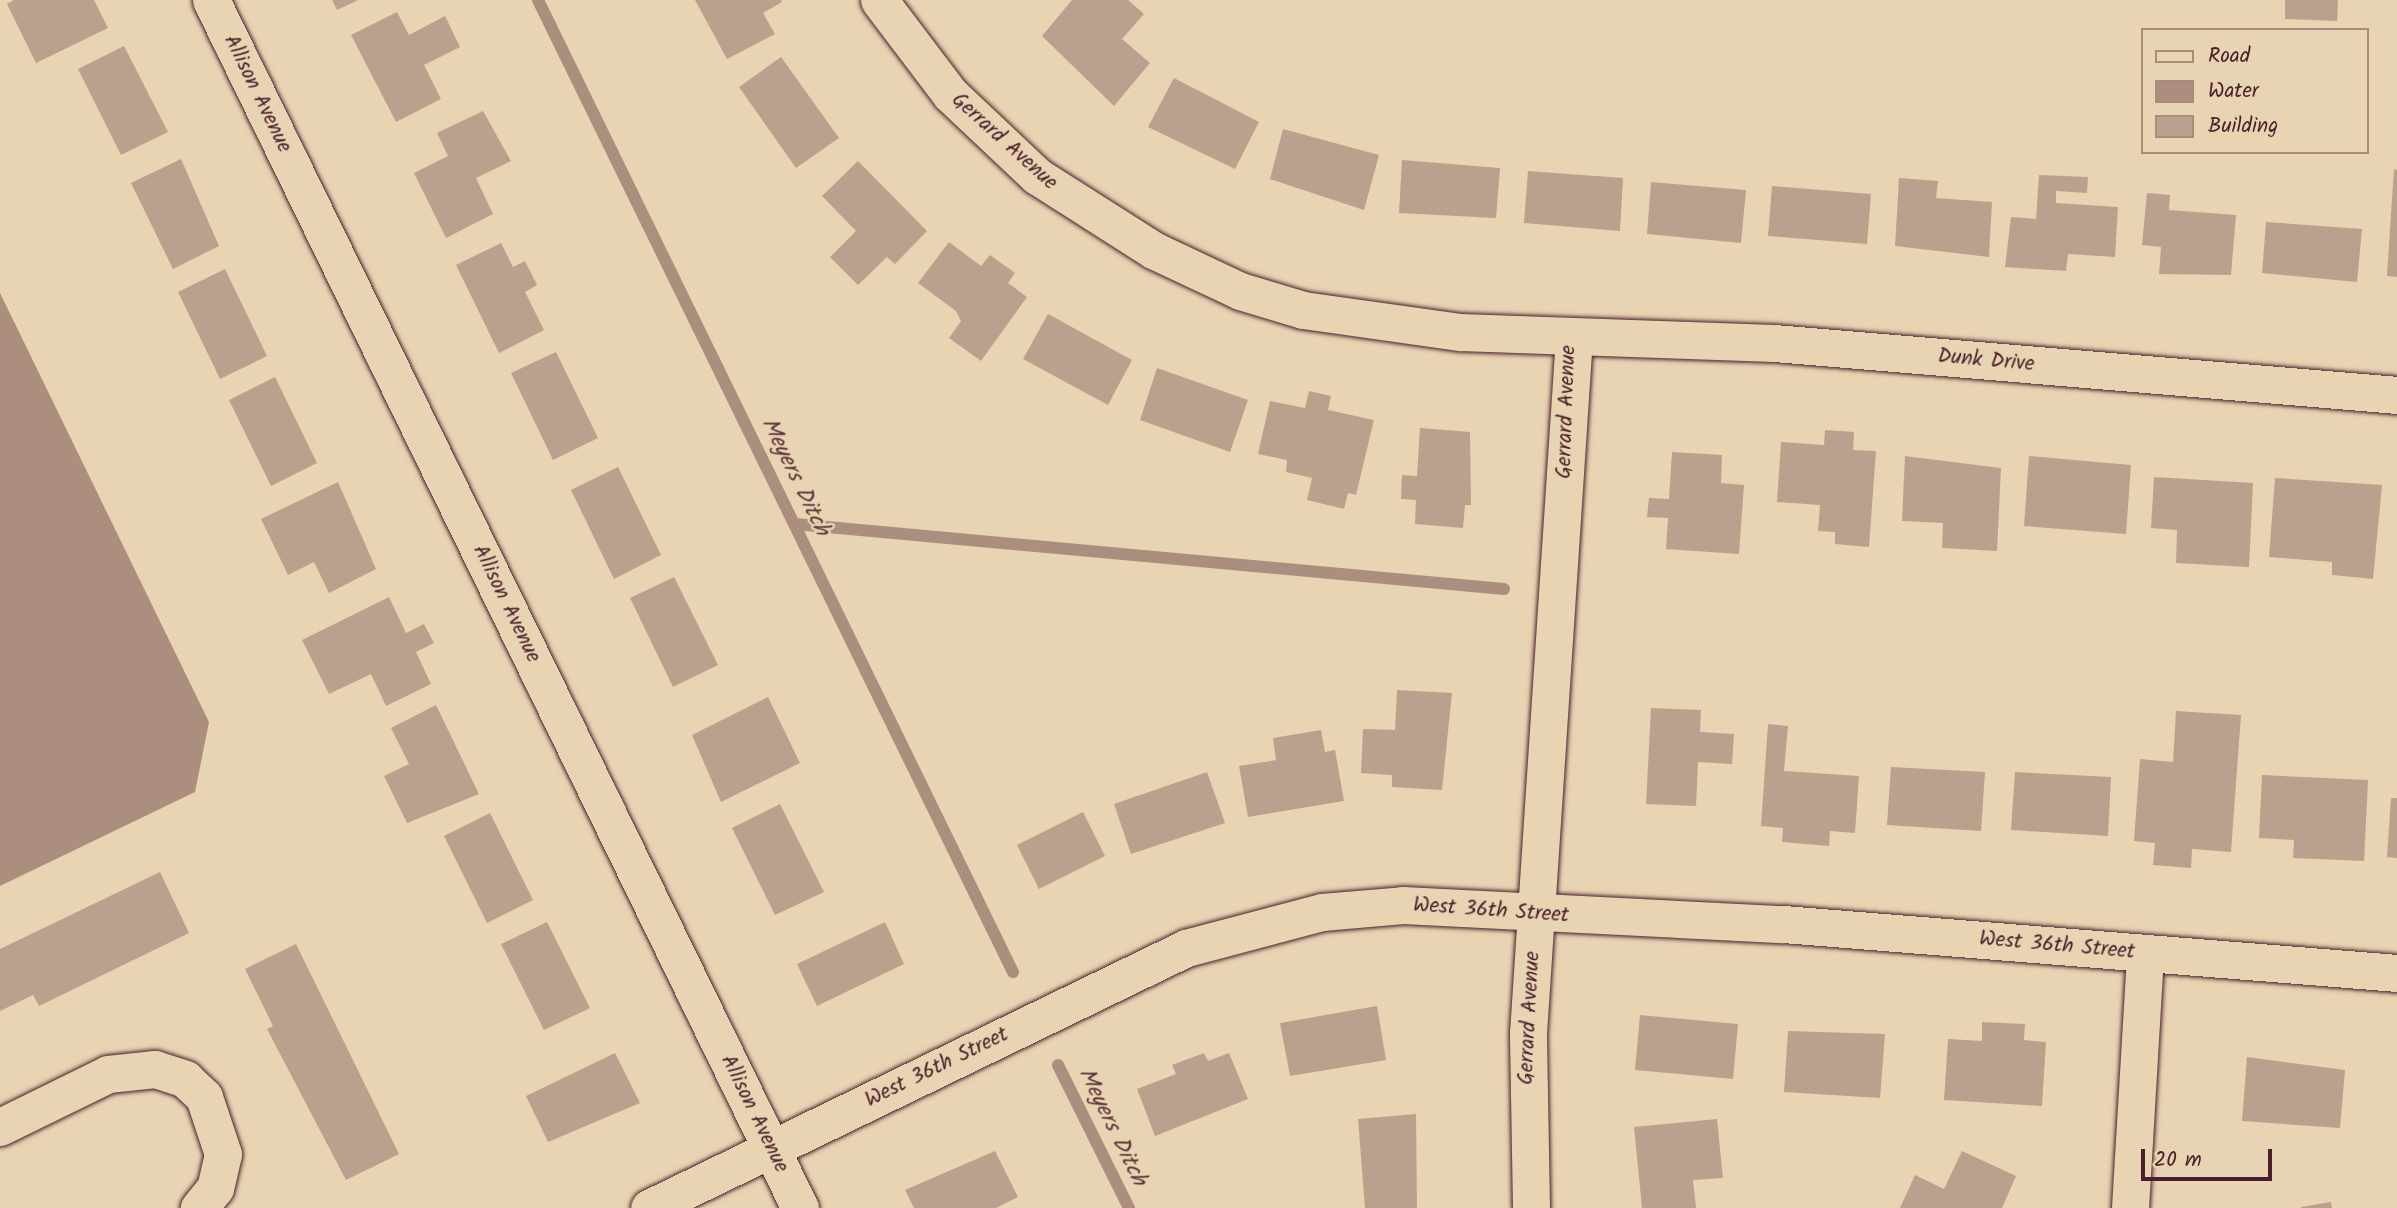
<!DOCTYPE html>
<html>
<head>
<meta charset="utf-8">
<style>
  body { margin:0 }
  #map { position:relative; width:2397px; height:1208px; overflow:hidden; background:#e8d3b2; font-family:Kalam,sans-serif }
  div>[style] { position:absolute }
  .water>* { inset:0; background:#ac8e7f }
  .stream>* { height:12px; margin:-6px; padding:0 6px; transform-origin:6px; border-radius:6px; background:#ac8e7f }
  .building>* { inset:0; background:#bba18d }
  .roads { filter:drop-shadow(0 0 2px #4a1f2b) drop-shadow(0 0 2px #4a1f2b) }
  .street>* { height:37px; margin:-18.5px; padding:0 18.5px; transform-origin:18.5px; border-radius:18.5px; background:#e8d3b2 }
  span { translate:-50% -50%; white-space:nowrap; text-align:center; line-height:1.15; -webkit-text-stroke:5px #e8d3b2; paint-order:stroke }
  .street-label { font-size:21px; color:#4a1f2b }
  .water-label { font-size:23px; color:#5e353c; font-style:italic }
  .legend { position:absolute; left:2141px; top:28px; width:228px; height:126px; box-sizing:border-box; background:#e8d3b2; border:2px solid #a98b7c; margin:0; padding:9px 12px; list-style:none; font-size:21px; color:#4a1f2b }
  .legend li { display:flex; align-items:center; gap:14px; height:35px }
  .legend b { width:35px; border:2px solid #a98b7c }
  .scale { position:absolute; left:2141px; top:1149px; width:131px; height:32px; box-sizing:border-box; border:4px solid #4a1f2b; border-top:0; padding-left:9px; font-size:21px; line-height:24px; white-space:nowrap; color:#4a1f2b; -webkit-text-stroke:5px #e8d3b2; paint-order:stroke }
</style>
</head>
<body>
<div id="map">
  <div class="water">
    <i style="clip-path:polygon(0 293px,209px 722px,195px 792px,0 886px)"></i>
  </div>
  <div class="stream">
    <i style="left:538px;top:0;width:1082px;rotate:63.96deg"></i>
    <i style="left:795px;top:524px;width:712px;rotate:5.24deg"></i>
    <i style="left:1058px;top:1065px;width:160px;rotate:63.6deg"></i>
  </div>
  <div class="building">
    <i style="clip-path:polygon(14px 0,94px 0,108px 28px,36px 63px,7px 4px)"></i>
    <i style="clip-path:polygon(332px 0,358px 0,337px 10px)"></i>
    <i style="clip-path:polygon(695px 0,781px 0,782px 2px,763px 13px,775px 34px,727px 59px)"></i>
    <i style="clip-path:polygon(1072px 0,1128px 0,1144px 14px,1122px 39px,1150px 63px,1114px 106px,1042px 36px)"></i>
    <i style="clip-path:polygon(2285px 0,2338px 0,2337px 21px,2285px 19px)"></i>
    <i style="clip-path:polygon(397px 12px,409px 35px,445px 16px,460px 47px,424px 65px,441px 99px,396px 122px,351px 35px)"></i>
    <i style="clip-path:polygon(124px 46px,168px 132px,121px 155px,78px 69px)"></i>
    <i style="clip-path:polygon(781px 57px,839px 138px,796px 168px,739px 87px)"></i>
    <i style="clip-path:polygon(1174px 78px,1259px 122px,1235px 169px,1148px 127px)"></i>
    <i style="clip-path:polygon(483px 111px,511px 161px,476px 178px,493px 214px,446px 238px,414px 173px,448px 156px,437px 133px)"></i>
    <i style="clip-path:polygon(1283px 129px,1379px 155px,1364px 210px,1270px 179px)"></i>
    <i style="clip-path:polygon(181px 159px,219px 246px,173px 269px,131px 183px)"></i>
    <i style="clip-path:polygon(1402px 160px,1500px 168px,1496px 218px,1399px 213px)"></i>
    <i style="clip-path:polygon(858px 161px,927px 231px,895px 264px,887px 257px,858px 285px,830px 257px,856px 231px,822px 196px)"></i>
    <i style="clip-path:polygon(2394px 169px,2397px 170px,2397px 277px,2387px 276px)"></i>
    <i style="clip-path:polygon(1528px 171px,1623px 178px,1620px 231px,1524px 223px)"></i>
    <i style="clip-path:polygon(2039px 175px,2088px 177px,2087px 193px,2056px 191px,2056px 203px,2118px 207px,2115px 257px,2068px 254px,2066px 271px,2005px 267px,2011px 217px,2036px 219px)"></i>
    <i style="clip-path:polygon(1899px 178px,1938px 181px,1936px 198px,1992px 202px,1989px 257px,1895px 246px)"></i>
    <i style="clip-path:polygon(1651px 182px,1746px 190px,1741px 243px,1647px 234px)"></i>
    <i style="clip-path:polygon(1772px 186px,1871px 194px,1867px 244px,1768px 236px)"></i>
    <i style="clip-path:polygon(2147px 193px,2170px 195px,2169px 210px,2236px 215px,2231px 275px,2159px 274px,2161px 247px,2142px 245px)"></i>
    <i style="clip-path:polygon(2266px 222px,2362px 229px,2357px 282px,2262px 273px)"></i>
    <i style="clip-path:polygon(949px 242px,981px 266px,990px 255px,1015px 273px,1008px 283px,1027px 297px,981px 361px,949px 338px,961px 321px,956px 311px,918px 283px)"></i>
    <i style="clip-path:polygon(501px 243px,513px 267px,525px 261px,537px 285px,525px 292px,544px 330px,499px 353px,456px 265px)"></i>
    <i style="clip-path:polygon(225px 269px,267px 356px,220px 379px,178px 292px)"></i>
    <i style="clip-path:polygon(1048px 314px,1132px 360px,1108px 405px,1023px 359px)"></i>
    <i style="clip-path:polygon(556px 352px,598px 438px,553px 460px,511px 373px)"></i>
    <i style="clip-path:polygon(1157px 368px,1248px 400px,1230px 452px,1140px 420px)"></i>
    <i style="clip-path:polygon(275px 377px,317px 463px,271px 486px,229px 400px)"></i>
    <i style="clip-path:polygon(1309px 391px,1331px 396px,1328px 410px,1374px 420px,1356px 495px,1348px 493px,1344px 509px,1307px 500px,1312px 478px,1286px 472px,1287px 460px,1258px 454px,1270px 401px,1305px 408px)"></i>
    <i style="clip-path:polygon(1420px 428px,1470px 432px,1471px 505px,1465px 505px,1463px 528px,1415px 524px,1416px 500px,1401px 499px,1402px 475px,1417px 476px)"></i>
    <i style="clip-path:polygon(1825px 430px,1854px 432px,1853px 450px,1876px 451px,1869px 547px,1835px 544px,1835px 532px,1818px 531px,1820px 505px,1777px 502px,1781px 442px,1824px 445px)"></i>
    <i style="clip-path:polygon(1672px 452px,1722px 455px,1721px 483px,1744px 485px,1739px 554px,1666px 549px,1668px 518px,1647px 517px,1649px 498px,1669px 499px)"></i>
    <i style="clip-path:polygon(1905px 456px,2001px 468px,1997px 551px,1942px 548px,1943px 523px,1902px 521px)"></i>
    <i style="clip-path:polygon(2029px 456px,2131px 465px,2126px 534px,2024px 526px)"></i>
    <i style="clip-path:polygon(618px 467px,661px 555px,614px 579px,571px 490px)"></i>
    <i style="clip-path:polygon(2154px 477px,2253px 483px,2249px 567px,2176px 563px,2177px 530px,2151px 528px)"></i>
    <i style="clip-path:polygon(2275px 478px,2382px 485px,2373px 579px,2332px 575px,2332px 562px,2269px 557px)"></i>
    <i style="clip-path:polygon(338px 482px,376px 569px,329px 593px,314px 562px,288px 575px,261px 519px)"></i>
    <i style="clip-path:polygon(674px 577px,718px 665px,673px 687px,630px 598px)"></i>
    <i style="clip-path:polygon(389px 597px,406px 633px,424px 624px,434px 643px,416px 652px,431px 684px,386px 706px,371px 674px,329px 694px,302px 640px)"></i>
    <i style="clip-path:polygon(1397px 690px,1452px 693px,1442px 790px,1392px 787px,1392px 775px,1361px 773px,1363px 729px,1395px 730px)"></i>
    <i style="clip-path:polygon(768px 697px,800px 763px,721px 802px,692px 735px)"></i>
    <i style="clip-path:polygon(436px 705px,479px 794px,407px 823px,384px 776px,409px 764px,391px 728px)"></i>
    <i style="clip-path:polygon(1651px 708px,1701px 710px,1700px 732px,1734px 734px,1732px 764px,1698px 762px,1696px 806px,1646px 804px)"></i>
    <i style="clip-path:polygon(2176px 711px,2241px 715px,2231px 852px,2192px 849px,2191px 868px,2153px 865px,2155px 843px,2134px 841px,2140px 759px,2173px 762px)"></i>
    <i style="clip-path:polygon(1768px 724px,1788px 726px,1784px 771px,1859px 776px,1855px 833px,1830px 831px,1829px 846px,1782px 842px,1783px 828px,1761px 826px)"></i>
    <i style="clip-path:polygon(1321px 730px,1325px 752px,1335px 750px,1344px 801px,1248px 817px,1239px 766px,1276px 760px,1273px 738px)"></i>
    <i style="clip-path:polygon(1891px 767px,1985px 772px,1981px 831px,1887px 825px)"></i>
    <i style="clip-path:polygon(1207px 772px,1225px 823px,1131px 854px,1114px 804px)"></i>
    <i style="clip-path:polygon(2015px 772px,2111px 777px,2108px 836px,2011px 830px)"></i>
    <i style="clip-path:polygon(2262px 775px,2368px 780px,2364px 861px,2293px 858px,2294px 840px,2259px 838px)"></i>
    <i style="clip-path:polygon(2391px 798px,2397px 798px,2397px 858px,2387px 857px)"></i>
    <i style="clip-path:polygon(780px 804px,824px 892px,775px 915px,732px 828px)"></i>
    <i style="clip-path:polygon(1083px 812px,1105px 856px,1039px 889px,1017px 845px)"></i>
    <i style="clip-path:polygon(490px 813px,533px 900px,487px 923px,444px 836px)"></i>
    <i style="clip-path:polygon(160px 872px,189px 933px,39px 1006px,33px 995px,0 1011px,0 949px)"></i>
    <i style="clip-path:polygon(547px 922px,590px 1008px,544px 1030px,501px 944px)"></i>
    <i style="clip-path:polygon(885px 922px,904px 964px,817px 1006px,797px 964px)"></i>
    <i style="clip-path:polygon(296px 944px,399px 1154px,346px 1180px,267px 1029px,273px 1026px,245px 969px)"></i>
    <i style="clip-path:polygon(1377px 1006px,1386px 1060px,1290px 1076px,1280px 1023px)"></i>
    <i style="clip-path:polygon(1640px 1015px,1738px 1024px,1733px 1079px,1635px 1070px)"></i>
    <i style="clip-path:polygon(1982px 1022px,2025px 1024px,2024px 1040px,2046px 1042px,2042px 1106px,1944px 1100px,1948px 1039px,1982px 1041px)"></i>
    <i style="clip-path:polygon(1788px 1031px,1885px 1034px,1880px 1098px,1784px 1092px)"></i>
    <i style="clip-path:polygon(615px 1053px,640px 1103px,548px 1142px,526px 1096px)"></i>
    <i style="clip-path:polygon(1204px 1053px,1208px 1061px,1229px 1053px,1248px 1099px,1155px 1136px,1137px 1089px,1176px 1074px,1172px 1065px)"></i>
    <i style="clip-path:polygon(2247px 1057px,2345px 1070px,2340px 1128px,2242px 1121px)"></i>
    <i style="clip-path:polygon(1416px 1114px,1417px 1208px,1365px 1208px,1358px 1119px)"></i>
    <i style="clip-path:polygon(1717px 1119px,1723px 1178px,1693px 1180px,1696px 1208px,1642px 1208px,1634px 1127px)"></i>
    <i style="clip-path:polygon(995px 1151px,1018px 1197px,996px 1208px,914px 1208px,905px 1190px)"></i>
    <i style="clip-path:polygon(1962px 1151px,2016px 1176px,2002px 1208px,1900px 1208px,1915px 1175px,1944px 1189px)"></i>
    <i style="clip-path:polygon(2331px 1202px,2332px 1208px,2301px 1208px,2301px 1207px)"></i>
  </div>
  <div class="roads">
    <div class="street">
      <i style="left:211px;top:0;width:1344px;rotate:64.01deg"></i>
      <i style="left:879px;top:0;width:118px;rotate:52.9deg"></i>
      <i style="left:950px;top:94px;width:120px;rotate:43.3deg"></i>
      <i style="left:1037px;top:176px;width:138px;rotate:32.5deg"></i>
      <i style="left:1153px;top:250px;width:96px;rotate:25.2deg"></i>
      <i style="left:1240px;top:291px;width:66px;rotate:16.8deg"></i>
      <i style="left:1303px;top:310px;width:159px;rotate:8deg"></i>
      <i style="left:1460px;top:332px;width:314px;rotate:2deg"></i>
      <i style="left:1774px;top:343px;width:625px;rotate:4.77deg"></i>
      <i style="left:0;top:1127px;width:120px;rotate:-26.1deg"></i>
      <i style="left:108px;top:1074px;width:47px;rotate:-6.1deg"></i>
      <i style="left:155px;top:1069px;width:32px;rotate:18deg"></i>
      <i style="left:185px;top:1079px;width:26px;rotate:43deg"></i>
      <i style="left:204px;top:1097px;width:60px;rotate:71.6deg"></i>
      <i style="left:223px;top:1154px;width:35px;rotate:103deg"></i>
      <i style="left:215px;top:1188px;width:26px;rotate:129deg"></i>
      <i style="left:649px;top:1208px;width:597px;rotate:-25.83deg"></i>
      <i style="left:1186px;top:948px;width:141px;rotate:-14.8deg"></i>
      <i style="left:1322px;top:912px;width:81px;rotate:-4.9deg"></i>
      <i style="left:1403px;top:905px;width:380px;rotate:2.9deg"></i>
      <i style="left:1783px;top:924px;width:616px;rotate:4.56deg"></i>
      <i style="left:1531px;top:1208px;width:175px;rotate:-91deg"></i>
      <i style="left:1528px;top:1033px;width:698px;rotate:-86.22deg"></i>
      <i style="left:2130px;top:1208px;width:255px;rotate:-86.6deg"></i>
    </div>
  </div>
  <div class="street-label">
    <span style="left:257px;top:94px;rotate:64deg">Allison Avenue</span>
    <span style="left:1004px;top:142px;rotate:42deg">Gerrard Avenue</span>
    <span style="left:1986px;top:361px;rotate:5deg">Dunk Drive</span>
    <span style="left:1567px;top:412px;rotate:-88deg">Gerrard Avenue</span>
    <span style="left:506px;top:604px;rotate:64deg">Allison Avenue</span>
    <span style="left:1491px;top:911px;rotate:4deg">West 36th Street</span>
    <span style="left:2057px;top:946px;rotate:5deg">West 36th Street</span>
    <span style="left:1530px;top:1018px;rotate:-87deg">Gerrard Avenue</span>
    <span style="left:937px;top:1068px;rotate:-26deg">West 36th Street</span>
    <span style="left:754px;top:1114px;rotate:64deg">Allison Avenue</span>
  </div>
  <div class="water-label">
    <span style="left:795px;top:477px;rotate:64deg">Meyers Ditch</span>
    <span style="left:1112px;top:1127px;rotate:64deg">Meyers Ditch</span>
  </div>
  <ul class="legend">
  <li><b style="height:9px;background:#e8d3b2"></b>Road</li>
  <li><b style="height:19px;background:#ac8e7f"></b>Water</li>
  <li><b style="height:19px;background:#bba18d"></b>Building</li>
  </ul>
  <div class="scale">20 m</div>
</div>
</body>
</html>
